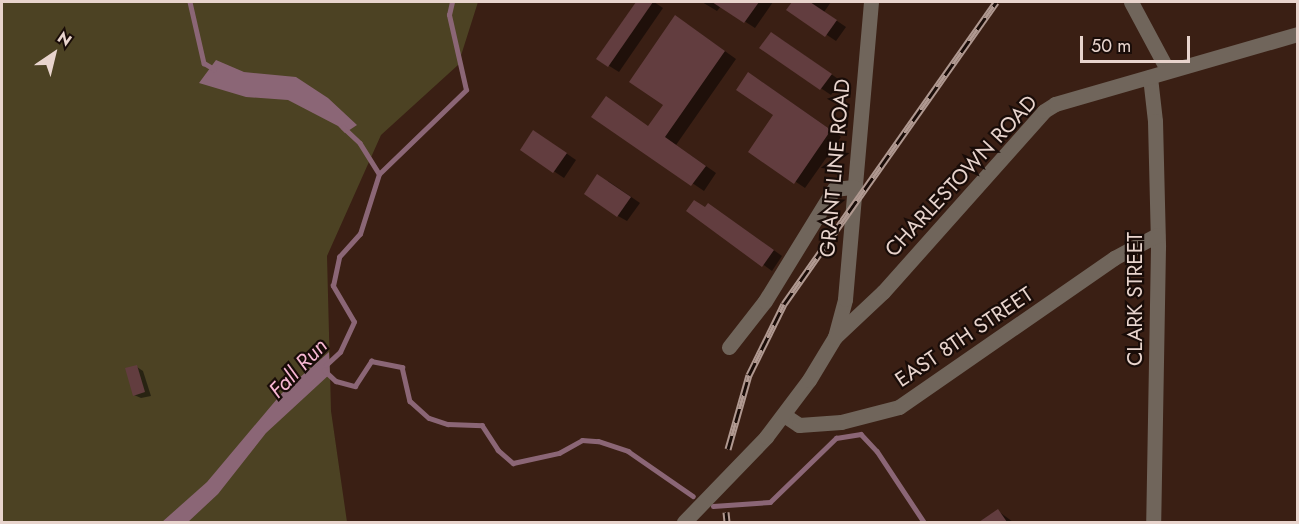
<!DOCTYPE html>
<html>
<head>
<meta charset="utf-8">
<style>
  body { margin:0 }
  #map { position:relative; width:1299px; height:524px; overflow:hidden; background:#3a1f14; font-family:Jost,sans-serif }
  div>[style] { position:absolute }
  .green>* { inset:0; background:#4c4223 }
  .water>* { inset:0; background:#8b6676 }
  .shadow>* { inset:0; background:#0007 }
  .stream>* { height:4.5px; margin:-2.25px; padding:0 2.25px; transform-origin:2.25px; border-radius:2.25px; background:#8b6676 }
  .building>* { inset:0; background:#623d3f }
  .minor>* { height:15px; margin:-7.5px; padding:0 7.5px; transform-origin:7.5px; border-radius:7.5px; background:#70655b }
  .rail>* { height:7px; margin-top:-3.5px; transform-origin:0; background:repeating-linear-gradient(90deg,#190c08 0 14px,#b09991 0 28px); box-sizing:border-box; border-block:2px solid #b09991 }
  span { translate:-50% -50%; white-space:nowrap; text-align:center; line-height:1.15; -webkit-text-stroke:4.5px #190c08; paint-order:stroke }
  .street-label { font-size:21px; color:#e8d4cd }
  .water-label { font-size:22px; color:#f7b7d3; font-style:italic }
  .frame { position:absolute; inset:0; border:3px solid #e8d4cd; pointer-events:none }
  .north { position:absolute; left:24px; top:24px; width:60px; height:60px; -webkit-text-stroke:4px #190c08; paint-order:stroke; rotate:35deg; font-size:16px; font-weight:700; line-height:24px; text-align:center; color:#e8d4cd }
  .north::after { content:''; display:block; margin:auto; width:21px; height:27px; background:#e8d4cd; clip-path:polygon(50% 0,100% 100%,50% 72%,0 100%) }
  .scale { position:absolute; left:1080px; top:36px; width:110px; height:27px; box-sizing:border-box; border:3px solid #e8d4cd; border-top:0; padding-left:8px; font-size:18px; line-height:21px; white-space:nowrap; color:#e8d4cd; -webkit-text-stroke:4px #190c08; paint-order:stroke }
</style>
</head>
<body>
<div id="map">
  <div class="green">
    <i style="clip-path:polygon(2px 2px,478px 2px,458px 65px,381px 135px,327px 256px,331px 411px,347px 522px,2px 522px)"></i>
  </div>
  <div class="water">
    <i style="clip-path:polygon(216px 60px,244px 72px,296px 77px,328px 98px,357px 125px,345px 133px,338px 126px,288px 100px,246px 97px,199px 83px)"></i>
    <i style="clip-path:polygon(329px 352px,330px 374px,266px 433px,218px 494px,188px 522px,162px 522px,207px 482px,282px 393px)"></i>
  </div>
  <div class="shadow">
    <i style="clip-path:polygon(637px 2px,654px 2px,663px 8px,619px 72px,598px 59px)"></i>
    <i style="clip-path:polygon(702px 2px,773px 2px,755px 28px,721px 6px,717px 11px)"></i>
    <i style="clip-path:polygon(794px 2px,831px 2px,824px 12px,846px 27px,836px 41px,788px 9px)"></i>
    <i style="clip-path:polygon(687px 24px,736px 59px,676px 145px,716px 173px,704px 191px,593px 116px,649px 127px,665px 105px)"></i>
    <i style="clip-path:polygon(781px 39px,841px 81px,831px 95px,761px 48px)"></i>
    <i style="clip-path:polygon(759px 80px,841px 137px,805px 188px,750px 151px,775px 114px)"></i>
    <i style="clip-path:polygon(544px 138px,576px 160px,564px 178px,522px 150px)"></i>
    <i style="clip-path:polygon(608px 181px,640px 203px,627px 221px,618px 216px)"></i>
    <i style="clip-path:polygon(706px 209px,717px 210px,782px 256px,772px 271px,688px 210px)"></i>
    <i style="clip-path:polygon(137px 367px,143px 371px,151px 396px,141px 398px,134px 395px)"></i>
    <i style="clip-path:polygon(998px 511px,1013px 522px,981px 522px)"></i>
  </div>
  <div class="stream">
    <i style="left:190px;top:2px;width:63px;rotate:77.1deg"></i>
    <i style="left:204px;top:63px;width:12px;rotate:31deg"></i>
    <i style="left:343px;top:127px;width:23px;rotate:43deg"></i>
    <i style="left:360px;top:143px;width:36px;rotate:58deg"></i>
    <i style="left:326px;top:365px;width:19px;rotate:-43deg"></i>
    <i style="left:340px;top:352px;width:33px;rotate:-65deg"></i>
    <i style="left:354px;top:322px;width:42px;rotate:-120.3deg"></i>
    <i style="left:333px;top:286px;width:30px;rotate:-78deg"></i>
    <i style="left:339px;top:257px;width:31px;rotate:-48deg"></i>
    <i style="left:360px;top:234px;width:63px;rotate:-72.4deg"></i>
    <i style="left:379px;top:174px;width:121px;rotate:-44deg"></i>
    <i style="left:466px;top:90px;width:77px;rotate:-102.8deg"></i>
    <i style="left:449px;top:15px;width:13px;rotate:-77deg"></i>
    <i style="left:324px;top:370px;width:16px;rotate:43deg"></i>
    <i style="left:336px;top:381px;width:20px;rotate:15deg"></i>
    <i style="left:355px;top:386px;width:30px;rotate:-57deg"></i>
    <i style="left:371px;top:361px;width:32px;rotate:11deg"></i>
    <i style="left:402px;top:367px;width:35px;rotate:77deg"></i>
    <i style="left:410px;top:401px;width:25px;rotate:42deg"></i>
    <i style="left:429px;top:418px;width:20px;rotate:18deg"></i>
    <i style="left:448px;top:424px;width:34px;rotate:2deg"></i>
    <i style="left:482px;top:425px;width:30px;rotate:57deg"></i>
    <i style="left:498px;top:450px;width:20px;rotate:41deg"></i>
    <i style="left:513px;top:463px;width:47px;rotate:-12.3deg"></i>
    <i style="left:559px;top:453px;width:26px;rotate:-29deg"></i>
    <i style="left:582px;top:440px;width:16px;rotate:4deg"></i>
    <i style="left:598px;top:441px;width:32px;rotate:18deg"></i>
    <i style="left:628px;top:451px;width:79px;rotate:34.7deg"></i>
    <i style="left:713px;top:506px;width:57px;rotate:-4deg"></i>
    <i style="left:770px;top:502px;width:92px;rotate:-44.1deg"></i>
    <i style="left:836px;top:438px;width:25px;rotate:-9deg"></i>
    <i style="left:861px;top:434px;width:23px;rotate:47deg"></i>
    <i style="left:877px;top:451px;width:85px;rotate:56.5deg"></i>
  </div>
  <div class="building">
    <i style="clip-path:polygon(636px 2px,653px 2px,608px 67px,596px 59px)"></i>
    <i style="clip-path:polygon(712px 2px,759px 2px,744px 23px)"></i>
    <i style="clip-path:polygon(792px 2px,810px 2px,837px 20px,825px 37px,786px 10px)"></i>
    <i style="clip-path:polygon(675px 15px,725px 51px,665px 137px,706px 166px,691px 186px,591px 117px,606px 96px,648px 126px,663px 105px,629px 82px)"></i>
    <i style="clip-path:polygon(771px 32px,832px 74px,820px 90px,759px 48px)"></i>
    <i style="clip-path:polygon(748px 72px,831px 130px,794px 184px,748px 152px,773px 115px,736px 90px)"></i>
    <i style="clip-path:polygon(533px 130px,567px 153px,553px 173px,520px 150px)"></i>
    <i style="clip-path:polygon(597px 174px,631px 197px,617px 217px,584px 194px)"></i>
    <i style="clip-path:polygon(694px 200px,705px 207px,708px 203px,774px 250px,762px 267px,686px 211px)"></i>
    <i style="clip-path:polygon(137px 365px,145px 392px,133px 396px,125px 368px)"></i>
    <i style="clip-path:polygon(998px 509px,1007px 522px,979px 522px)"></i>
  </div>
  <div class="minor">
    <i style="left:1131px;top:2px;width:78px;rotate:61.8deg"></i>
    <i style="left:1150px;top:77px;width:44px;rotate:83.5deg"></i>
    <i style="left:1155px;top:121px;width:126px;rotate:88.6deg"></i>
    <i style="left:1158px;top:247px;width:275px;rotate:91deg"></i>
    <i style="left:835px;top:337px;width:39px;rotate:-75deg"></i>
    <i style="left:845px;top:299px;width:298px;rotate:-85deg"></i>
    <i style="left:729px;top:347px;width:58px;rotate:-52deg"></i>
    <i style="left:765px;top:301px;width:132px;rotate:-58.4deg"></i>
    <i style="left:834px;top:189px;width:20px;rotate:-6deg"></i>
    <i style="left:784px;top:415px;width:18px;rotate:34deg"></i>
    <i style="left:799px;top:425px;width:42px;rotate:-4.1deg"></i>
    <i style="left:841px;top:422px;width:60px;rotate:-14.5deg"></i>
    <i style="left:899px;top:407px;width:262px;rotate:-34.7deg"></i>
    <i style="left:1114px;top:258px;width:49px;rotate:-28.1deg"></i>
    <i style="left:684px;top:522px;width:118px;rotate:-46deg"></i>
    <i style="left:766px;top:437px;width:71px;rotate:-53deg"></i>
    <i style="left:809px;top:380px;width:50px;rotate:-58.8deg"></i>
    <i style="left:835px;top:337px;width:66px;rotate:-43.2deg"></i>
    <i style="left:883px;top:292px;width:242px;rotate:-48.3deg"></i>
    <i style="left:1044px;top:111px;width:13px;rotate:-32deg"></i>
    <i style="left:1055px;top:104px;width:253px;rotate:-16.1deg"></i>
  </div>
  <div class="rail">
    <i style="left:728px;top:449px;width:77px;rotate:-74.2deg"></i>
    <i style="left:749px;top:375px;width:79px;rotate:-63.8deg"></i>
    <i style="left:784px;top:304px;width:369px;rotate:-54.9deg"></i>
    <i style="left:726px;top:512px;width:10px;rotate:84deg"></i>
  </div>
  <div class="street-label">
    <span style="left:835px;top:168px;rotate:-85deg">GRANT LINE ROAD</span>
    <span style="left:961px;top:176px;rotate:-47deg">CHARLESTOWN ROAD</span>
    <span style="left:1135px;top:299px;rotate:-90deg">CLARK STREET</span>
    <span style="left:964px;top:337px;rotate:-34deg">EAST 8TH STREET</span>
  </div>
  <div class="water-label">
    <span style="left:298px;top:368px;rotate:-46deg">Fall Run</span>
  </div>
  <div class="frame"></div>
  <div class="north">N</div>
  <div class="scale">50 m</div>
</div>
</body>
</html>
